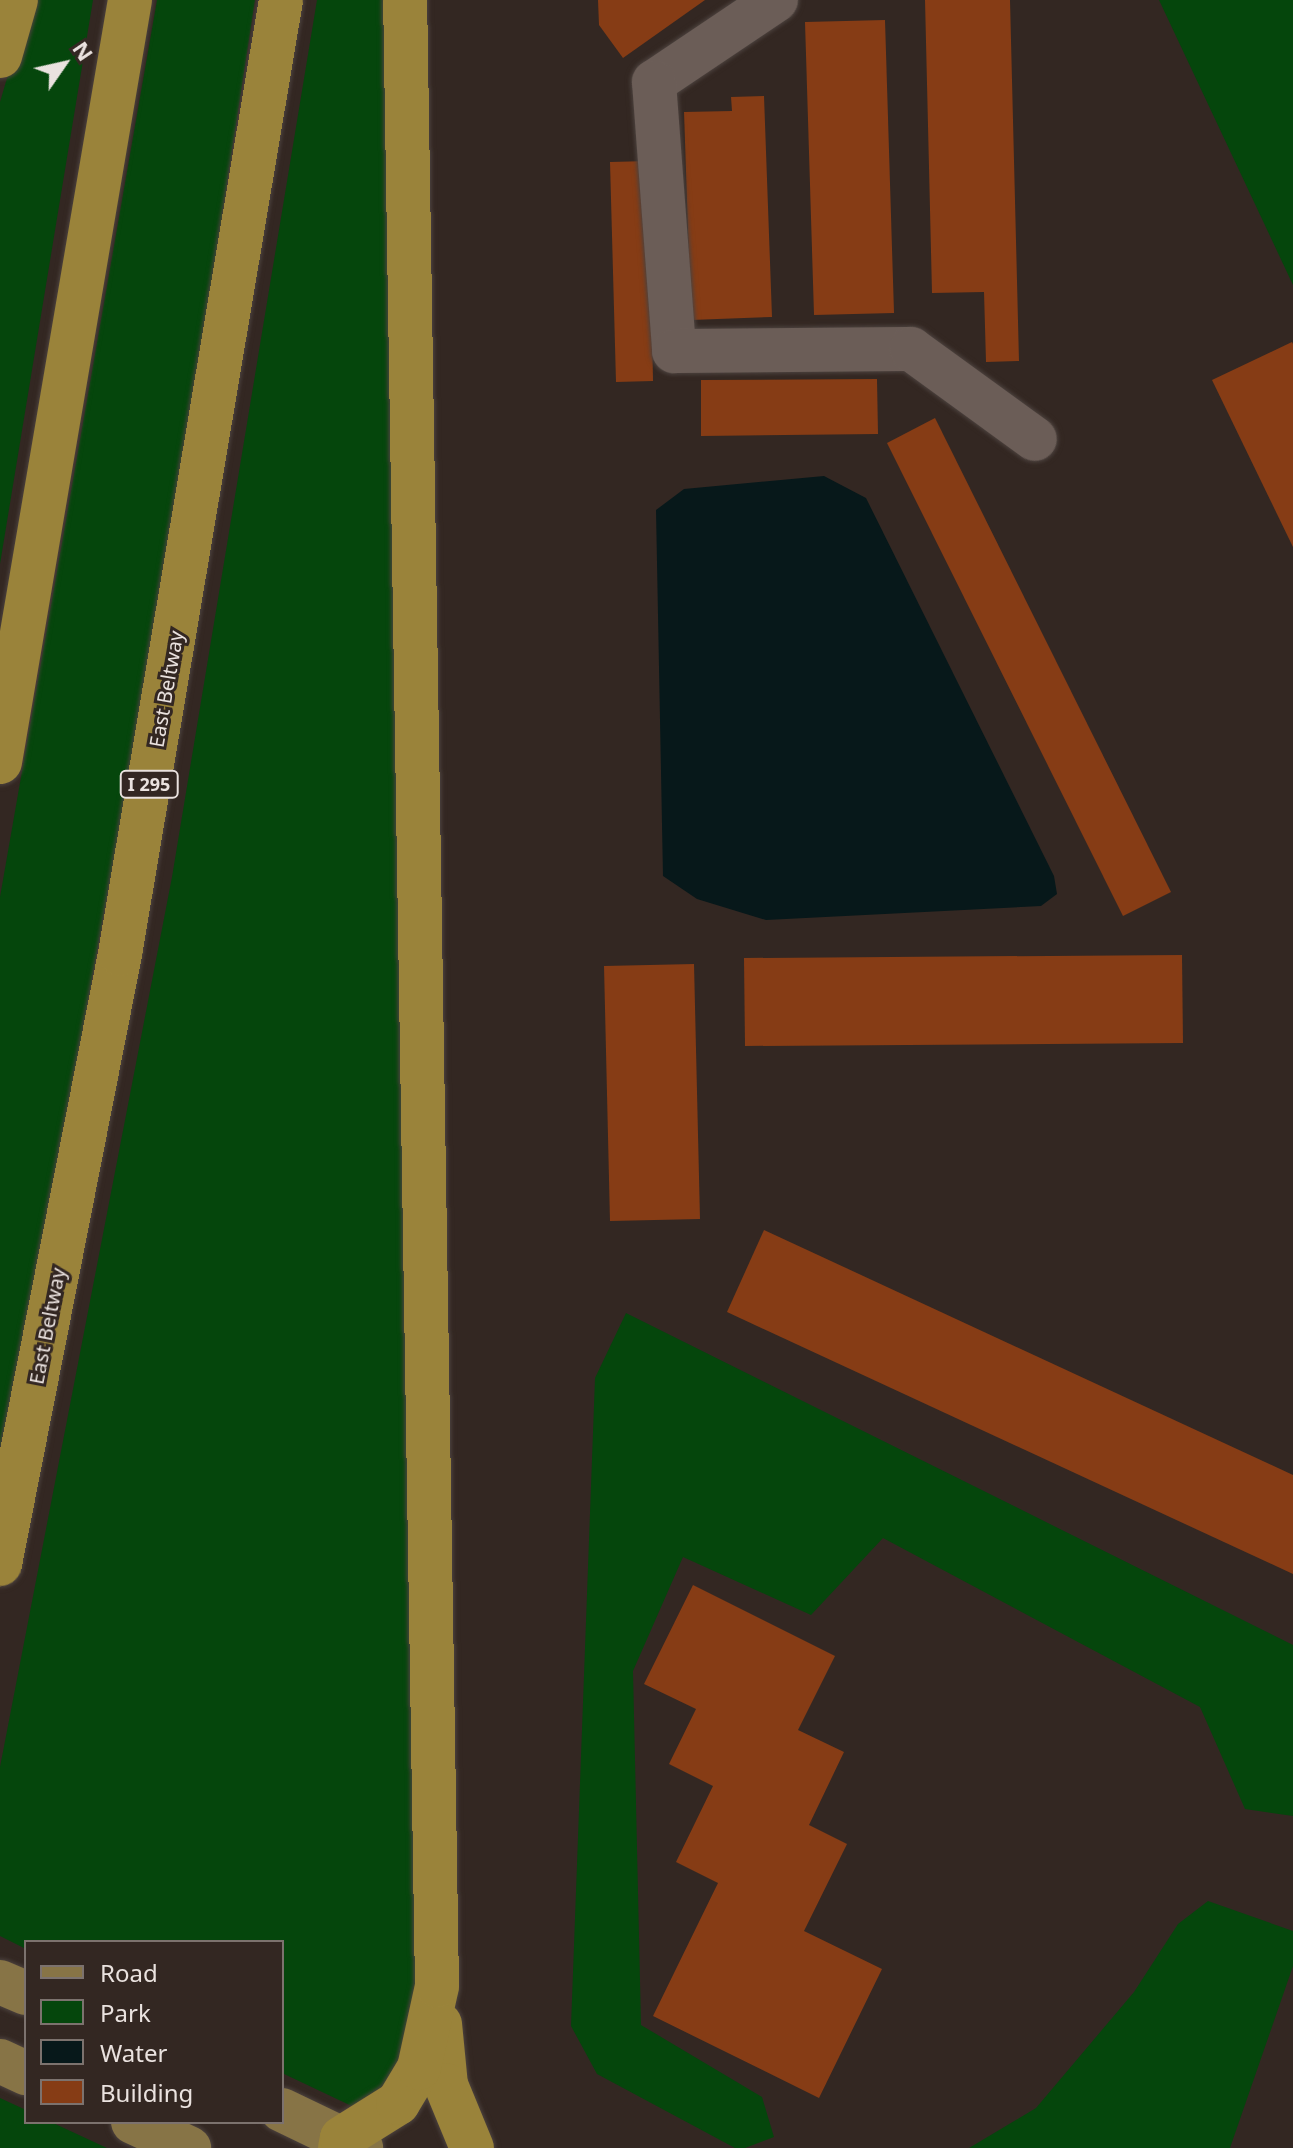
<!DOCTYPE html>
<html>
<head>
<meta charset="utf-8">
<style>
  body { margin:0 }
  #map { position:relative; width:1293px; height:2148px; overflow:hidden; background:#332722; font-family:"Noto Sans",sans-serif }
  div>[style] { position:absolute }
  .green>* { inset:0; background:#05460c }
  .water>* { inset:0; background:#07181a }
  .building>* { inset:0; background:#863c15 }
  .roads { filter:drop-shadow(0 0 2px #4c423e) drop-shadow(0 0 2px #4c423e) }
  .minor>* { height:44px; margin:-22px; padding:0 22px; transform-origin:22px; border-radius:22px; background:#6b5d57 }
  .major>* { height:44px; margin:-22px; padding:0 22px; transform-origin:22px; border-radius:22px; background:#877446 }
  .highway>* { height:44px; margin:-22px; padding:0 22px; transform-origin:22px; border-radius:22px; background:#9a833a }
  span { translate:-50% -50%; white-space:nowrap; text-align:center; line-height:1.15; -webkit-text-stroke:6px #332722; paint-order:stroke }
  .shield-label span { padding:2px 6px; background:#332722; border:2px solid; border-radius:6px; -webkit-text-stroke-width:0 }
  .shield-label { font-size:18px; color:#eae2df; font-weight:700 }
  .street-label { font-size:20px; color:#eae2df }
  .legend { position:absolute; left:24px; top:1940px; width:260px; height:184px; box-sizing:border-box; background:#332722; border:2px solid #7c726e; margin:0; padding:10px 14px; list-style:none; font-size:24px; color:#eae2df }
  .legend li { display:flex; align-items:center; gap:16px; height:40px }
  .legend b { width:40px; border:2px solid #7c726e }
  .north { position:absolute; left:24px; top:24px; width:80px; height:80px; -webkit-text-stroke:6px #332722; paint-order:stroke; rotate:56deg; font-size:22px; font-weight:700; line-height:32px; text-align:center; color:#eae2df }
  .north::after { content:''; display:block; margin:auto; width:28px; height:36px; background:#eae2df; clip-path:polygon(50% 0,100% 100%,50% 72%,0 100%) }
</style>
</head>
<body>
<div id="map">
  <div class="green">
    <i style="clip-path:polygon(30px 0,93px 0,0 564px,0 102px)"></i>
    <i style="clip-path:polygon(157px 0,255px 0,178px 505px,65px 1128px,0 1448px,0 897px)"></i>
    <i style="clip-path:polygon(317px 0,388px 0,416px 2017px,387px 2087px,358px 2109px,282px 2073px,282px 1942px,26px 1942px,26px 1949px,0 1936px,0 1767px,172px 877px)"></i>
    <i style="clip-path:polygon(1159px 0,1293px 0,1293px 285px)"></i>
    <i style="clip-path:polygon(626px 1313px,1293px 1645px,1293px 1816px,1245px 1809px,1200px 1707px,883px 1538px,811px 1615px,683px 1557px,633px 1671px,641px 2025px,762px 2097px,774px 2137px,745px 2148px,735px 2148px,597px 2074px,571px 2026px,595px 1378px)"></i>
    <i style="clip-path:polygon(1208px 1901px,1293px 1931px,1293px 1966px,1230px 2148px,969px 2148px,1036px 2108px,1134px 1992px,1178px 1924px)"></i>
    <i style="clip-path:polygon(0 2098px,26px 2110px,26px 2122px,51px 2122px,107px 2148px,0 2148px)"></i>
  </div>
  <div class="water">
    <i style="clip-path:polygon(824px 476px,866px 498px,1054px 876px,1057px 894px,1041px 906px,766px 920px,697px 899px,663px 876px,656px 510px,684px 489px)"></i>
  </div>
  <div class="building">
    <i style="clip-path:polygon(598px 0,705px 0,623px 58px,599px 25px)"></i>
    <i style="clip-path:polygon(925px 0,1010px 0,1019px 361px,986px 362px,984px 292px,932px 293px)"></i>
    <i style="clip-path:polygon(885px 20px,894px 313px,814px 315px,805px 22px)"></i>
    <i style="clip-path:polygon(764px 96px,772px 317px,691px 320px,684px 112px,732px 111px,731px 97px)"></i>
    <i style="clip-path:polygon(649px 161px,653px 381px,616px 382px,610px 162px)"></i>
    <i style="clip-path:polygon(1292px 342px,1293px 344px,1293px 547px,1212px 380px)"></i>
    <i style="clip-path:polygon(877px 379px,878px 434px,701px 436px,701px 380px)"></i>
    <i style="clip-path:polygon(935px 418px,1171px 892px,1123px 916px,887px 443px)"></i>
    <i style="clip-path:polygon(1182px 955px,1183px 1043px,745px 1046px,744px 958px)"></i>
    <i style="clip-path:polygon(694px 964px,700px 1219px,610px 1221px,604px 966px)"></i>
    <i style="clip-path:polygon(764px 1230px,1293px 1475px,1293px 1574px,727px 1312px)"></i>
    <i style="clip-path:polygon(693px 1585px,835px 1656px,798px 1730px,844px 1752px,809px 1825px,847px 1844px,804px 1931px,882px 1969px,819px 2098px,653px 2016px,718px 1883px,676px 1862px,713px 1786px,669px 1764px,696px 1709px,644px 1684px)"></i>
  </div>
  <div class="roads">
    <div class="minor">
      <i style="left:776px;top:0;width:147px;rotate:146.1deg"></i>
      <i style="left:654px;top:82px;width:270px;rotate:85.7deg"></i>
      <i style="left:674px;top:351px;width:237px;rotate:-0.5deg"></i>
      <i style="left:911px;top:349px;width:153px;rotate:36deg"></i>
    </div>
    <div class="major">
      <i style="left:0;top:1982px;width:28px;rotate:23deg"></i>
      <i style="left:0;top:2061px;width:29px;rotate:25deg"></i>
      <i style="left:282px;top:2110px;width:88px;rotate:25.7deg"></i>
      <i style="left:133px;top:2122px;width:62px;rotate:24.9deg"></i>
    </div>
    <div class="highway">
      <i style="left:0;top:56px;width:58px;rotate:-74.1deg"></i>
      <i style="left:0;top:762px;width:773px;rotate:-80.32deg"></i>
      <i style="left:0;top:1564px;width:622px;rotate:-78.87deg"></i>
      <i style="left:120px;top:954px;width:967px;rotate:-80.42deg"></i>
      <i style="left:440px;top:2024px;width:61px;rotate:84.4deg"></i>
      <i style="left:446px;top:2085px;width:68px;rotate:67.6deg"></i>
      <i style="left:340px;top:2148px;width:10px;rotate:-79deg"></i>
      <i style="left:342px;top:2138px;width:66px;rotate:-32deg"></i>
      <i style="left:398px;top:2103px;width:41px;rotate:-59deg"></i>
      <i style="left:419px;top:2068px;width:84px;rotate:-77.6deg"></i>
      <i style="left:437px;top:1986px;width:1986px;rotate:-90.92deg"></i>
    </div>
  </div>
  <div class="shield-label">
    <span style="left:149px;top:784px">I 295</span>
  </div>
  <div class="street-label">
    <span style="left:166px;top:689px;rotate:-80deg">East Beltway</span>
    <span style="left:47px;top:1326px;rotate:-79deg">East Beltway</span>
  </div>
  <ul class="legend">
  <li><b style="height:10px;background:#877446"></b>Road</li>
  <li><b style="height:22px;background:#05460c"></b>Park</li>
  <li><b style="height:22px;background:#07181a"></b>Water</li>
  <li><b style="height:22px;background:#863c15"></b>Building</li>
  </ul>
  <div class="north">N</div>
</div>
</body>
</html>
